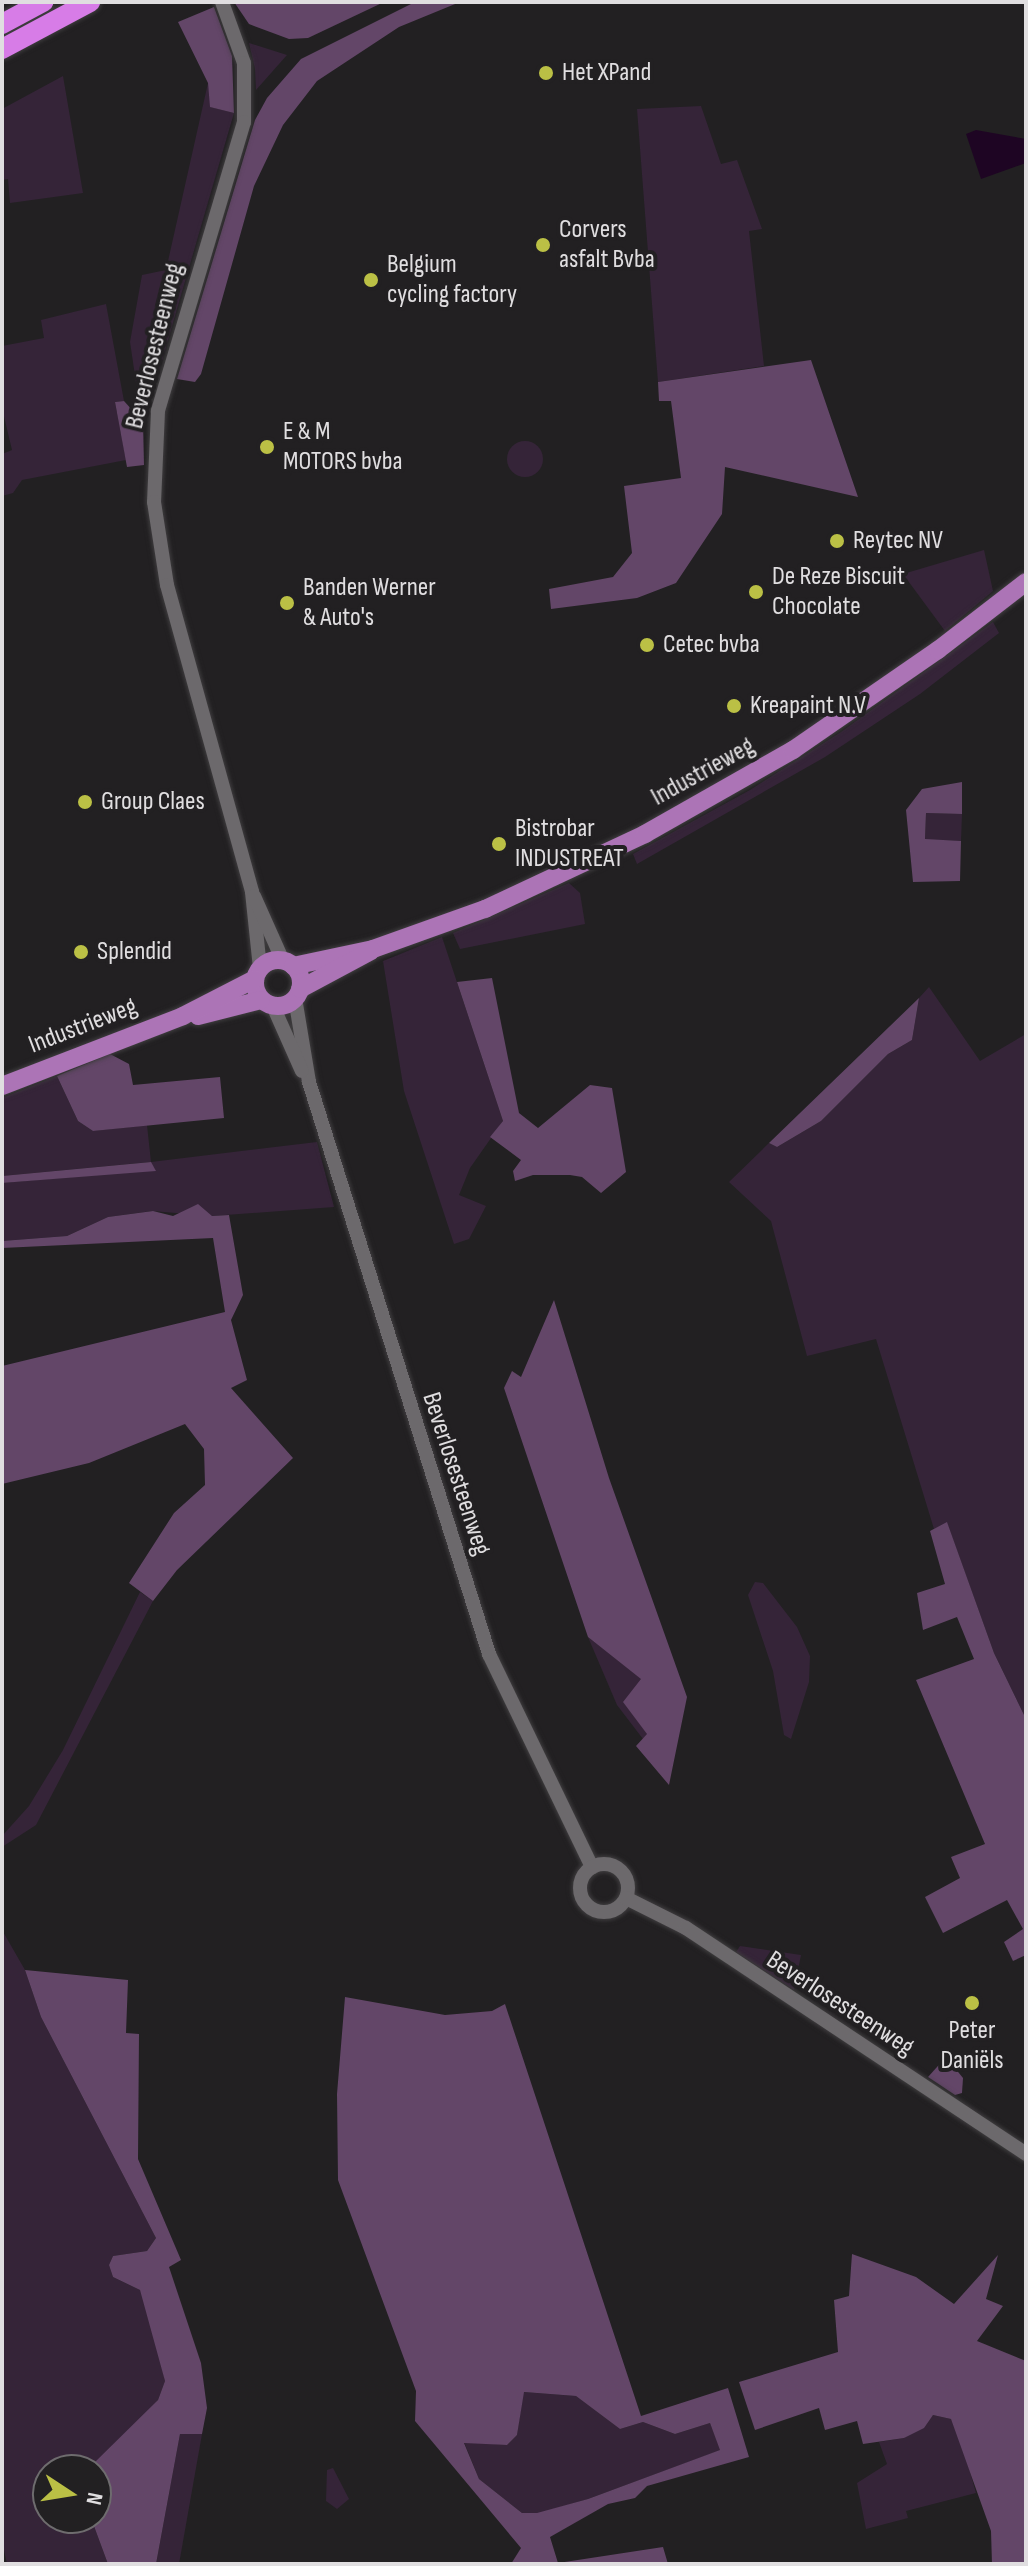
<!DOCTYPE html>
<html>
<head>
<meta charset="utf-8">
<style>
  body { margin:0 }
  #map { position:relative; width:1028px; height:2566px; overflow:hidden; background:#222022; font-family:"Sofia Sans Condensed",sans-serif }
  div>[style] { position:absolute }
  .green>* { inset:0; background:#352438 }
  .round { border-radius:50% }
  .forest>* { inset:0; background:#634668 }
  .water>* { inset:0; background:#1e0523 }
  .roads { filter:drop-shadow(0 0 2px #3f3d3f) drop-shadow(0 0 2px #3f3d3f) }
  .minor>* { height:14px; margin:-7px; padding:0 7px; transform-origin:7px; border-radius:7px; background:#6c696c }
  .minor>.ring { margin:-7px; padding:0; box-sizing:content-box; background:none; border:14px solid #6c696c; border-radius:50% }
  .major>* { height:18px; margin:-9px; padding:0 9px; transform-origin:9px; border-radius:9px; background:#ac74b6 }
  .major>.ring { margin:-9px; padding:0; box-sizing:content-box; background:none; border:18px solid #ac74b6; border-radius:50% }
  .highway>* { height:20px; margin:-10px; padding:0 10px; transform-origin:10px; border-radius:10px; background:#d77ce7 }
  .dots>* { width:22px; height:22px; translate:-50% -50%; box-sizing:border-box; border:4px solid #222022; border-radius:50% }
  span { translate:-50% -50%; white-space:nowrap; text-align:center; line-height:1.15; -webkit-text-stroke:8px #222022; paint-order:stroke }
  .poi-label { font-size:26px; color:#e0dee0 }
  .left { translate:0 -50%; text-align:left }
  .street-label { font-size:26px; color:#e0dee0 }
  .frame { position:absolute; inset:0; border:4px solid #e0dee0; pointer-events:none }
  .north { position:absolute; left:32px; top:2454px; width:80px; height:80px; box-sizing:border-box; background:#222022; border:2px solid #6e6c6e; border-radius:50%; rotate:102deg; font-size:22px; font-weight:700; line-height:32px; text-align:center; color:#e0dee0 }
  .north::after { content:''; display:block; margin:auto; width:28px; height:36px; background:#bbc045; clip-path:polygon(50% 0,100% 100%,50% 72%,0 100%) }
</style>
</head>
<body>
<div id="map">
  <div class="green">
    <i style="clip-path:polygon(249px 43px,287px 55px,256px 90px,255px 69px)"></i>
    <i style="clip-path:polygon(63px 76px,83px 193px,10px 203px,8px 179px,2px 180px,2px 109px)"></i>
    <i style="clip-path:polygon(208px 83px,211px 107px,234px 113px,152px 395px,147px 396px,137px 389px,130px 342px,142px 275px,166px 270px)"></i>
    <i style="clip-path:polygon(701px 106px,721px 164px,737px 160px,762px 229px,749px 231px,764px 366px,658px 382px,637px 109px)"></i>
    <i style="clip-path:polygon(106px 304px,124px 401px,115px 402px,126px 460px,22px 480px,13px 493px,2px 496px,2px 454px,12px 450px,2px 408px,2px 346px,44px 338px,41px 320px)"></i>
    <i class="round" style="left:507px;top:441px;width:36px;height:36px"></i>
    <i style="clip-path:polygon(984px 550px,993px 591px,945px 631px,903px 574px)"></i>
    <i style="clip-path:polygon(993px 622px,999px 633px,920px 694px,825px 757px,637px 864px,633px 854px,750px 790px,841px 732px)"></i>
    <i style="clip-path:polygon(926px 813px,962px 814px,961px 841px,925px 840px)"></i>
    <i style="clip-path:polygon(569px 883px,580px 893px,585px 924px,460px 949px,453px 933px)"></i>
    <i style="clip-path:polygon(442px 937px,503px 1121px,470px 1168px,459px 1195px,486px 1206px,469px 1239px,454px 1244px,404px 1091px,383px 961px)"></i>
    <i style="clip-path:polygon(929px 987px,980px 1061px,1026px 1034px,1026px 1719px,994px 1653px,947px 1523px,934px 1529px,876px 1339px,807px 1356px,771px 1221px,729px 1182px,769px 1143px,777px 1147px,821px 1121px,888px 1054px,912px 1040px,919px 998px)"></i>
    <i style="clip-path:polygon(57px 1076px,78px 1121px,93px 1131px,147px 1125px,151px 1162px,317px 1142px,334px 1207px,212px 1216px,152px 1211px,108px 1217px,67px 1236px,2px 1241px,2px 1183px,155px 1170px,150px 1162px,2px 1176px,2px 1098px)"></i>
    <i style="clip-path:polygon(755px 1582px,763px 1583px,797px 1627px,810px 1656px,809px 1682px,791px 1739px,784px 1735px,773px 1671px,748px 1595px)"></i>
    <i style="clip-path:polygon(140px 1592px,153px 1601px,36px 1825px,2px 1847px,2px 1836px,29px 1806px,63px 1750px)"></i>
    <i style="clip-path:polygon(588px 1637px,642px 1679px,647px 1735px,643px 1739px,617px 1705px)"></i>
    <i style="clip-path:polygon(2px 1930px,25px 1970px,41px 2017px,156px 2238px,147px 2251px,113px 2256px,109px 2265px,113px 2277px,140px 2290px,149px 2307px,165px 2381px,158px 2400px,92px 2470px,48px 2470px,48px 2518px,91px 2518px,108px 2564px,7px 2564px,2px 2541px)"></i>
    <i style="clip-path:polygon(740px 1946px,801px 1955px,794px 1990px,736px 1952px)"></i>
    <i style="clip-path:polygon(523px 2392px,576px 2396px,620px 2429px,643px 2422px,675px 2434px,710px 2423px,721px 2450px,588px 2499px,537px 2514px,522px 2513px,479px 2479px,464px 2442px,507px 2445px,517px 2435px)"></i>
    <i style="clip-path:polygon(933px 2415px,951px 2419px,958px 2429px,976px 2493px,906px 2511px,908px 2518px,866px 2529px,857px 2483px,887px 2464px,879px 2442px,904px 2438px)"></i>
    <i style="clip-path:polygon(180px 2434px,202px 2434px,179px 2564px,156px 2564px)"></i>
    <i style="clip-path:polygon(333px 2468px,349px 2499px,337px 2509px,326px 2501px,327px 2470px)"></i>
  </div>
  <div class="forest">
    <i style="clip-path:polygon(234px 2px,384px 2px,308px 38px,289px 39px,249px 24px)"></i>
    <i style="clip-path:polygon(415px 2px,460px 2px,399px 27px,317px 81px,283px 125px,254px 186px,201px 374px,195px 382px,177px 379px,255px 120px,267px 98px,301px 59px)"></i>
    <i style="clip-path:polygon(214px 7px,232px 56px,234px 113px,210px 107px,208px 83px,178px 22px)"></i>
    <i style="clip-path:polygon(811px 360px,858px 497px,725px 467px,722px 514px,676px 583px,637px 598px,551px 609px,549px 589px,613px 577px,632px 553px,624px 486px,681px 478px,671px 401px,659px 401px,658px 382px)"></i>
    <i style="clip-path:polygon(124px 401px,143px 422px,144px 465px,127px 467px,115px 402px)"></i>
    <i style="clip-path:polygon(962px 782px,962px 814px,926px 813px,925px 839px,961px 841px,960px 881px,913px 882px,906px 810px,922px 789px)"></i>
    <i style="clip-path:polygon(492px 978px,519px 1113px,538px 1128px,590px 1085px,612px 1088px,626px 1172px,601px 1193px,582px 1177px,570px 1175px,533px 1175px,515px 1181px,513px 1171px,521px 1160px,490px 1137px,503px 1121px,457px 982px)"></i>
    <i style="clip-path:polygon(919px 998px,912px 1040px,888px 1054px,821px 1121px,777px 1147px,769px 1143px)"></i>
    <i style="clip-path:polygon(110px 1054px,129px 1064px,133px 1085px,220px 1077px,224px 1118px,93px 1131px,78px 1121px,57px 1076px)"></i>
    <i style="clip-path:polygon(151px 1162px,156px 1171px,2px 1183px,2px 1176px)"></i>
    <i style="clip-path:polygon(198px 1204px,212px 1216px,229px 1215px,243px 1295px,231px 1320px,247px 1380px,231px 1388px,293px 1458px,177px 1570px,153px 1601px,129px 1583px,174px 1513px,205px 1485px,204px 1449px,185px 1424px,89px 1463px,2px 1484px,2px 1366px,225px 1312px,213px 1238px,2px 1248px,2px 1241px,67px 1236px,108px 1217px,153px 1211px,173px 1216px)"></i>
    <i style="clip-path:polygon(554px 1300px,609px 1478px,687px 1697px,669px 1785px,636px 1746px,647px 1734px,623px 1702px,641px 1679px,588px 1637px,504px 1388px,512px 1371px,521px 1377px)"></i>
    <i style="clip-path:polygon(947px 1522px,994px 1653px,1026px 1719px,1026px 1955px,1013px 1961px,1004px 1942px,1023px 1929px,1007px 1900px,943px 1933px,925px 1897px,960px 1878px,951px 1857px,985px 1844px,916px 1680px,974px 1659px,957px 1617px,923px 1630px,917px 1593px,945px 1584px,930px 1531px)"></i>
    <i style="clip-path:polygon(25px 1970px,128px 1980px,126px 2033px,139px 2034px,138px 2159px,181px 2260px,169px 2267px,201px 2363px,207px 2408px,202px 2434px,180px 2434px,156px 2564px,108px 2564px,91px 2518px,96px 2518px,94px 2463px,158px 2400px,165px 2381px,140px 2290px,113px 2277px,109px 2265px,113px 2256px,147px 2251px,156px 2238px,41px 2017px)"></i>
    <i style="clip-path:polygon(evenodd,345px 1997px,445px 2015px,492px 2011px,505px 2004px,641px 2416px,728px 2388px,749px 2457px,647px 2486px,635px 2498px,608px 2504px,550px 2537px,558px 2563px,663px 2547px,668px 2564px,511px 2564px,521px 2548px,415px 2421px,416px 2391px,338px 2180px,337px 2094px,345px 1997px,524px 2392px,576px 2396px,620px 2429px,643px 2422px,675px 2434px,710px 2423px,720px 2450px,588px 2499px,537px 2513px,522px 2513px,479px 2479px,464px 2443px,507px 2445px,517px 2435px,524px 2392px)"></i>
    <i style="clip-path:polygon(946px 2057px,963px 2078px,962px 2093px,955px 2095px,928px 2077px)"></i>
    <i style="clip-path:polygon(852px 2254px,916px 2277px,954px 2304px,998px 2255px,986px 2299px,1003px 2306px,977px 2341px,1026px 2361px,1026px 2564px,992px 2564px,991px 2531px,951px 2419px,933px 2415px,924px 2428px,904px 2438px,863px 2444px,857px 2421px,825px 2430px,819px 2408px,755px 2430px,739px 2382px,838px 2352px,834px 2300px,849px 2296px)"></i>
  </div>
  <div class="water">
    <i style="clip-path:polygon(976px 130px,1026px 139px,1026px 163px,981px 179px,966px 134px)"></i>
  </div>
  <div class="roads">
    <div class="minor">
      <i style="left:222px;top:2px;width:65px;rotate:70.2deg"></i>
      <i style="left:244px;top:63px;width:59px;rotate:90deg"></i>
      <i style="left:244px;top:122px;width:302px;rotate:106.6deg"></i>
      <i style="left:158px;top:411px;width:91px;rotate:92.5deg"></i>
      <i style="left:154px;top:502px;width:84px;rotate:81.1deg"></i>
      <i style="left:167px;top:585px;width:319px;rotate:74.5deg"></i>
      <i style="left:252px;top:892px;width:76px;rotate:84deg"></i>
      <i style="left:254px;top:896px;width:71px;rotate:66deg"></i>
      <i style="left:295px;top:998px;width:85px;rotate:80.5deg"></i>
      <i style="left:309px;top:1082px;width:600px;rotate:72.53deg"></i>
      <i style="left:489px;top:1654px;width:237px;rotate:64.2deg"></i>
      <i style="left:273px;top:1006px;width:71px;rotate:66deg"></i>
      <i class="ring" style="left:580px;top:1864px;width:34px;height:34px"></i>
      <i style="left:626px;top:1898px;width:67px;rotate:26.6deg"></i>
      <i style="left:686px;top:1928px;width:408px;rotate:33.6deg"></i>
    </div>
    <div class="major">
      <i class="ring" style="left:255px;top:960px;width:28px;height:28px"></i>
      <i style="left:293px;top:966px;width:82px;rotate:-12deg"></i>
      <i style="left:373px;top:949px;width:119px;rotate:-19.7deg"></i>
      <i style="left:485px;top:909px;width:177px;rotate:-25.1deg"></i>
      <i style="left:645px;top:834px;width:170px;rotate:-29.6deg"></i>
      <i style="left:793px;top:750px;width:176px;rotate:-34.6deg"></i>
      <i style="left:938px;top:650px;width:111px;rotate:-37.7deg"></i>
      <i style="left:300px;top:989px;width:81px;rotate:-28.2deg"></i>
      <i style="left:198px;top:1016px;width:65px;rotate:-14.3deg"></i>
      <i style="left:2px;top:1086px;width:194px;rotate:-21.1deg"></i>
      <i style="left:183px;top:1016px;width:81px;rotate:-27.2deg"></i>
    </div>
    <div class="highway">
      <i style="left:2px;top:24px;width:47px;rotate:-28.2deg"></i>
      <i style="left:2px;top:49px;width:100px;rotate:-28.1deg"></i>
    </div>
  </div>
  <div class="dots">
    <i style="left:546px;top:73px;background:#bbc045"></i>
    <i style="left:543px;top:245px;background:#bbc045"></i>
    <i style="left:371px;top:280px;background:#bbc045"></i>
    <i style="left:267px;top:447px;background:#bbc045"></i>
    <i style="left:837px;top:541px;background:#bbc045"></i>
    <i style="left:756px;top:592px;background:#bbc045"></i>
    <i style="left:287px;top:603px;background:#bbc045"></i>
    <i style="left:647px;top:645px;background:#bbc045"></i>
    <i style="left:734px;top:706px;background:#bbc045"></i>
    <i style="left:85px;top:802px;background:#bbc045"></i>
    <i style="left:499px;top:844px;background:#bbc045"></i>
    <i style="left:81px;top:952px;background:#bbc045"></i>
    <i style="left:972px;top:2003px;background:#bbc045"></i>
  </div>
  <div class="poi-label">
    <span class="left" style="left:562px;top:73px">Het XPand</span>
    <span class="left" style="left:559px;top:245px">Corvers<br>asfalt Bvba</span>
    <span class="left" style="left:387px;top:280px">Belgium<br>cycling factory</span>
    <span class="left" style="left:283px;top:447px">E &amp; M<br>MOTORS bvba</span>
    <span class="left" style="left:853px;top:541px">Reytec NV</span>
    <span class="left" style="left:772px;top:592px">De Reze Biscuit<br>Chocolate</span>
    <span class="left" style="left:303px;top:603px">Banden Werner<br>&amp; Auto's</span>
    <span class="left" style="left:663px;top:645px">Cetec bvba</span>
    <span class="left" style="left:750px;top:706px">Kreapaint N.V</span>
    <span class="left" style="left:101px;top:802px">Group Claes</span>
    <span class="left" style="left:515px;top:844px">Bistrobar<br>INDUSTREAT</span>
    <span class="left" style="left:97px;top:952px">Splendid</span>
    <span style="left:972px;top:2046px">Peter<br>Daniëls</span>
  </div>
  <div class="street-label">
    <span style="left:155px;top:346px;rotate:-76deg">Beverlosesteenweg</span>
    <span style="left:703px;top:772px;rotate:-29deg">Industrieweg</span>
    <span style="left:83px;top:1026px;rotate:-21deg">Industrieweg</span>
    <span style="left:456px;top:1474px;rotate:72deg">Beverlosesteenweg</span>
    <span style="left:840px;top:2004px;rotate:33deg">Beverlosesteenweg</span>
  </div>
  <div class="frame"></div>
  <div class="north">N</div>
</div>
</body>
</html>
